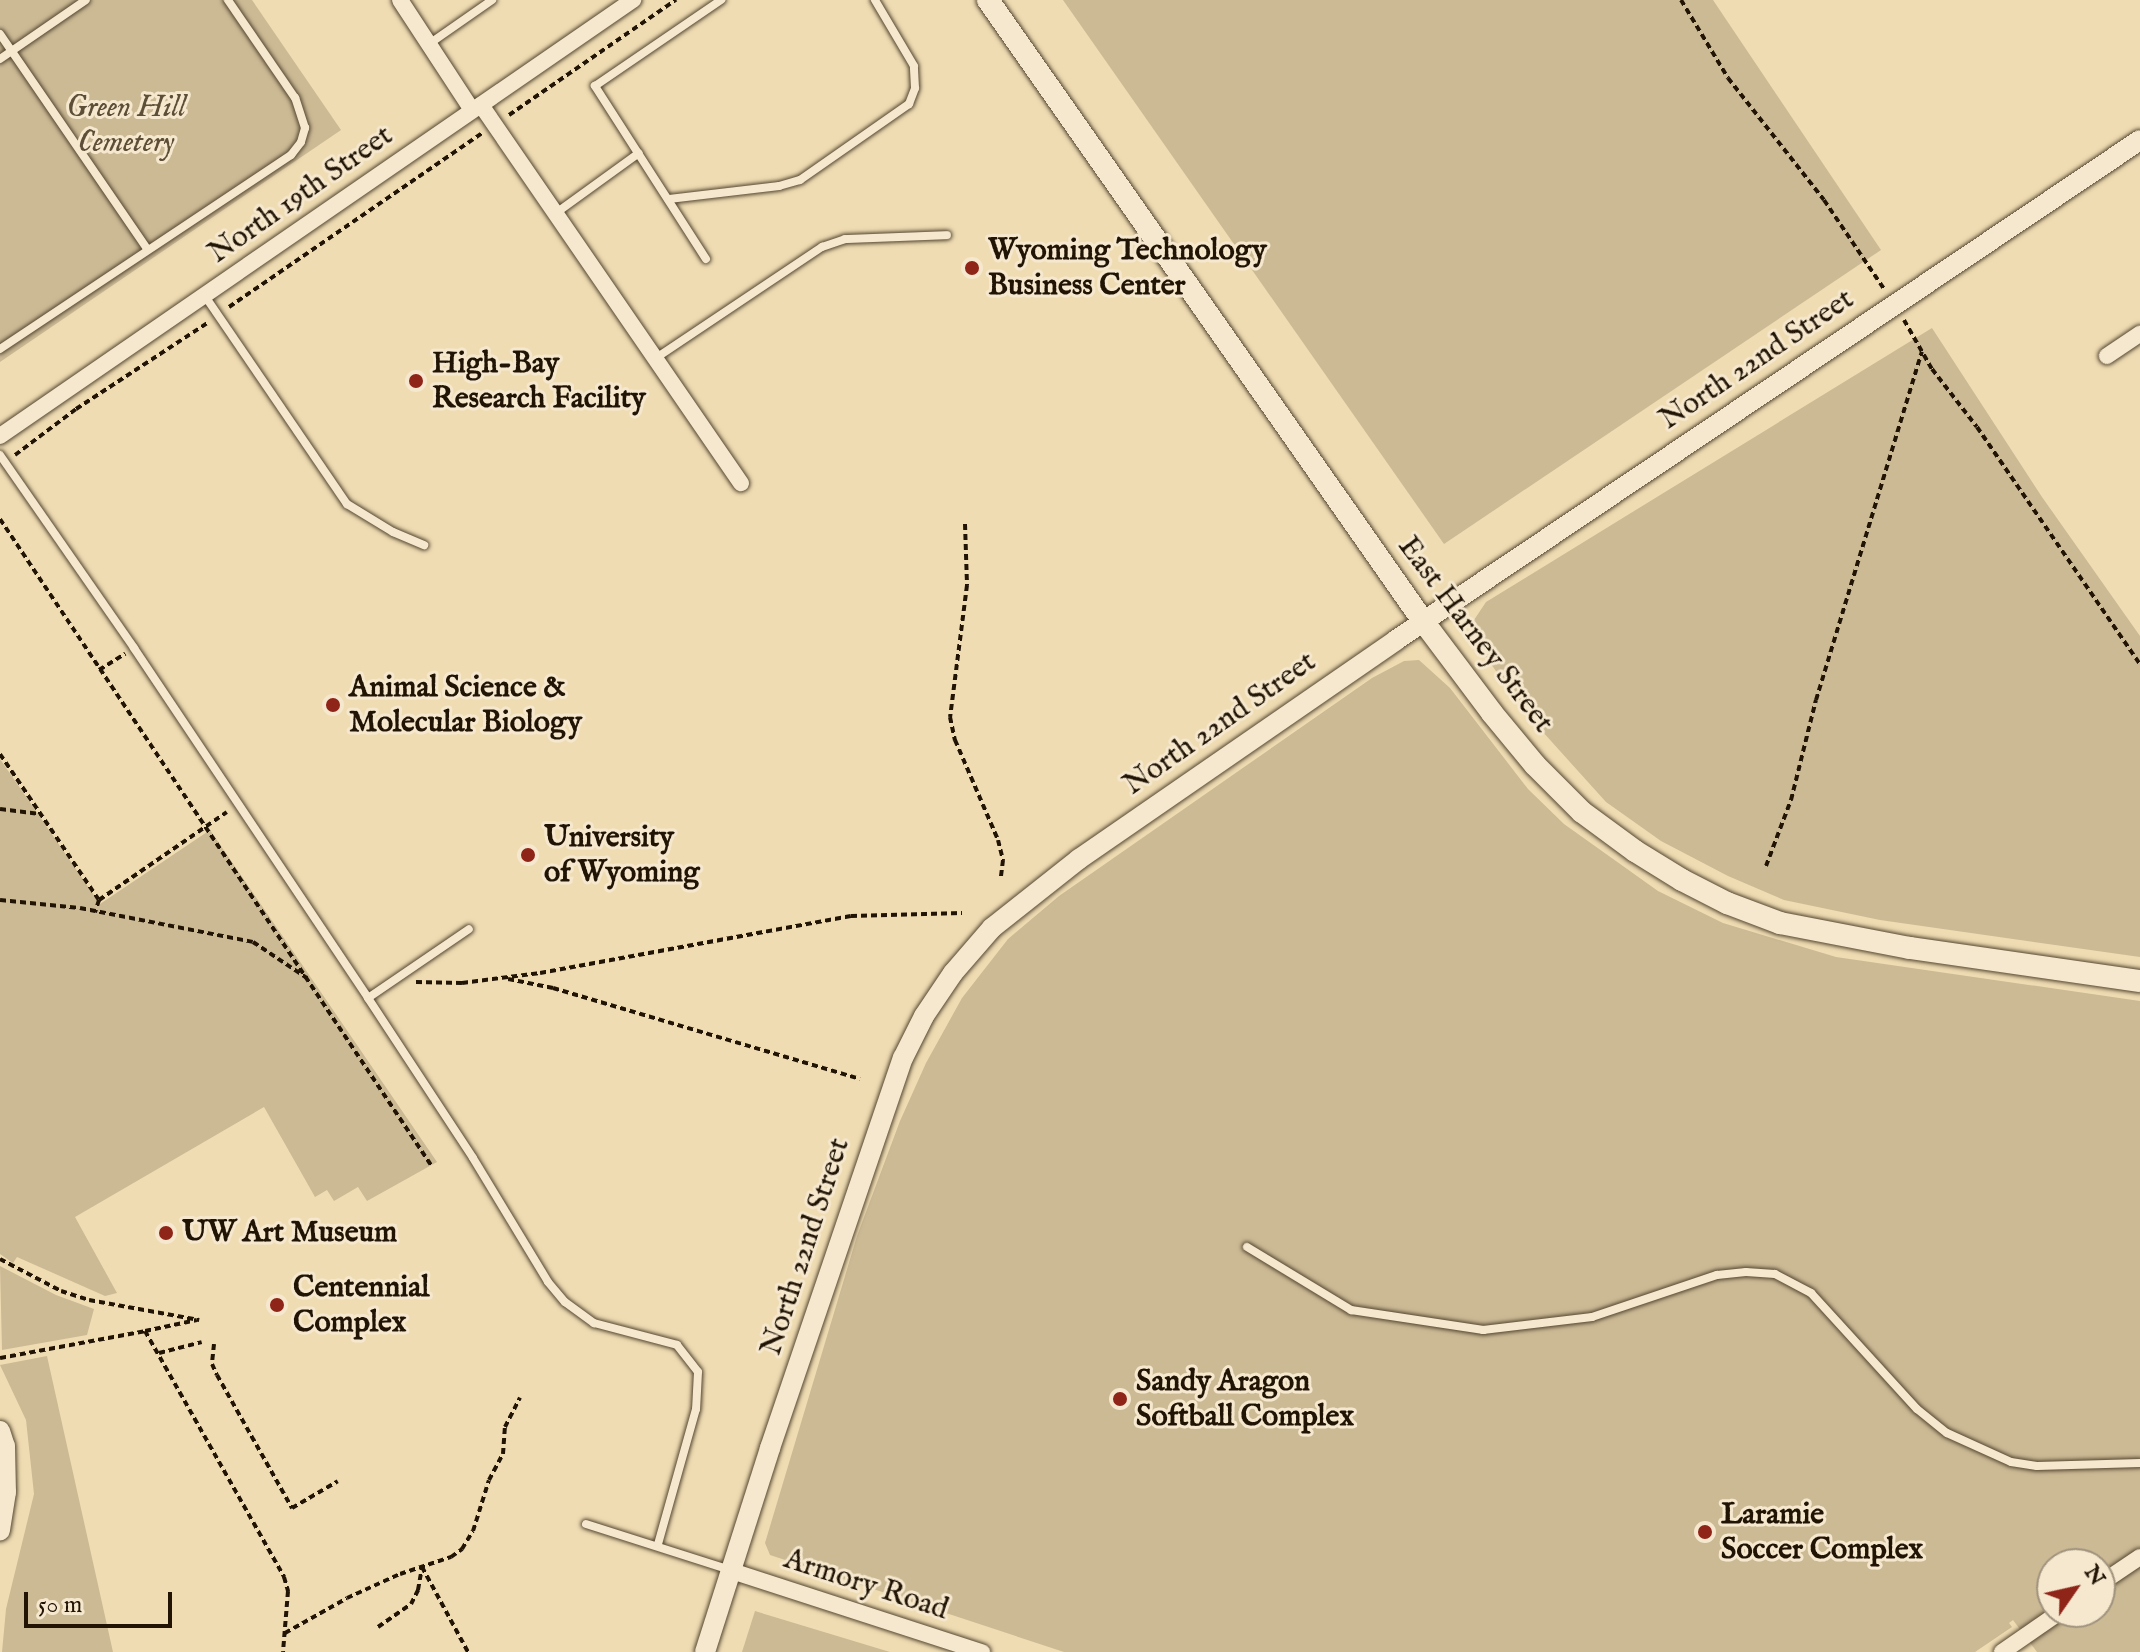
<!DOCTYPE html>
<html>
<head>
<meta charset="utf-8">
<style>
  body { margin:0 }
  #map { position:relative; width:2140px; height:1652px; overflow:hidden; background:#efdcb3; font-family:"IM FELL English",serif }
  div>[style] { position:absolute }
  .green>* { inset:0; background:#ccba95 }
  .path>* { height:4px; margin-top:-2px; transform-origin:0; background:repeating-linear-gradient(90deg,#211405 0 6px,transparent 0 10px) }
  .roads { filter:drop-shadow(0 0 2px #544630) drop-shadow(0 0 2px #544630) }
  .service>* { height:8px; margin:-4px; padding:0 4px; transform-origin:4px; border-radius:4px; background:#f5e8ce }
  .minor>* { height:16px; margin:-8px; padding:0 8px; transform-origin:8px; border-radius:8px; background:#f5e8ce }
  .tertiary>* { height:20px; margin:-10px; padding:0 10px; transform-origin:10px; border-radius:10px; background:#f5e8ce }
  .secondary>* { height:22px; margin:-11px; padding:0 11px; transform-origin:11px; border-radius:11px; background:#f5e8ce }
  .dots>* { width:22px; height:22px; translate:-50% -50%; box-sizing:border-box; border:4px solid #f5e8ce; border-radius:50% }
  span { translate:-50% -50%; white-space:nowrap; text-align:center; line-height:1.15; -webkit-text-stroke:6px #f5e8ce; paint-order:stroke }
  .park-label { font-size:30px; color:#5d4e37; font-style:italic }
  .street-label { font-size:30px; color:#211405 }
  .poi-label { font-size:30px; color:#211405; font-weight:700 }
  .left { translate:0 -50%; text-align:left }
  .north { position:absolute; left:2036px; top:1548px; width:80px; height:80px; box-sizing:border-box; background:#f5e8ce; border:2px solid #a0937e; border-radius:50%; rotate:56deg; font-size:22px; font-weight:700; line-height:32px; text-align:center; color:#211405 }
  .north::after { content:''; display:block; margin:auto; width:28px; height:36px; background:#8f2418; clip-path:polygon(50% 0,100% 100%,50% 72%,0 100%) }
  .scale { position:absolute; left:24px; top:1592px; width:148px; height:36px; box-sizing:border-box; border:4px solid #211405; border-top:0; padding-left:10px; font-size:24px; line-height:28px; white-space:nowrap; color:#211405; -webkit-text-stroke:6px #f5e8ce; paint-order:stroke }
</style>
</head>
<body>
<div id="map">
  <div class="green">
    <i style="clip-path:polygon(0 0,252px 0,341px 130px,0 362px)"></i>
    <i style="clip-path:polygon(1063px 0,1713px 0,1881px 250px,1444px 544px)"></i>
    <i style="clip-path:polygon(1932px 328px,2042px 497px,2140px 636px,2140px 957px,1880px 920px,1784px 900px,1728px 876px,1661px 841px,1606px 802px,1523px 710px,1475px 641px,1474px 620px,1486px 602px)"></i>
    <i style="clip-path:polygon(evenodd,1419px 660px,1450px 688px,1528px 789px,1564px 824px,1658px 891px,1723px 923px,1836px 957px,2140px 1001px,2140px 1652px,2037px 1652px,2013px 1620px,2009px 1623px,2012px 1627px,1975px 1652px,1064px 1652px,770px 1555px,765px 1543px,857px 1236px,900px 1121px,926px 1063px,962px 998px,1008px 939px,1059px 896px,1372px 678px,1404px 661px,1419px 660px,2052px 1564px,2100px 1564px,2100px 1612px,2052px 1612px,2052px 1564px)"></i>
    <i style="clip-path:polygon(0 759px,100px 904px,210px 830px,437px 1162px,367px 1201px,358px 1187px,334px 1201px,327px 1190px,315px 1197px,264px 1107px,75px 1217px,117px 1293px,105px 1296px,17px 1257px,13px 1263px,0 1254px)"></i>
    <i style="clip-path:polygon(0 1266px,56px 1295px,94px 1309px,87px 1335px,2px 1350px)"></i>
    <i style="clip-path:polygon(47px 1356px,113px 1652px,2px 1652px,6px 1609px,34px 1494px,26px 1420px,0 1365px)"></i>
    <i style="clip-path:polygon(755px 1611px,890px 1652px,742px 1652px)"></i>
  </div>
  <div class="path">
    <i style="left:1681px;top:0;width:91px;rotate:58.9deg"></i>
    <i style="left:1728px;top:78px;width:155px;rotate:51.8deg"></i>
    <i style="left:1824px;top:200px;width:107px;rotate:56deg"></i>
    <i style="left:509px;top:115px;width:203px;rotate:-34.6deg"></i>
    <i style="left:229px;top:307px;width:307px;rotate:-34.5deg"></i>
    <i style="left:1904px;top:320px;width:56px;rotate:60.3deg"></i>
    <i style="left:1932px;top:369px;width:73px;rotate:52.2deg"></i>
    <i style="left:1977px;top:427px;width:288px;rotate:55.5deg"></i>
    <i style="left:15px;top:455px;width:76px;rotate:-37deg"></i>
    <i style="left:76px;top:409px;width:159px;rotate:-33.2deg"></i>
    <i style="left:0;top:519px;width:777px;rotate:56.29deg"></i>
    <i style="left:965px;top:524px;width:61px;rotate:88.1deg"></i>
    <i style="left:967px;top:585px;width:133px;rotate:97.3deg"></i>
    <i style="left:950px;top:717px;width:24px;rotate:78deg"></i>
    <i style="left:955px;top:740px;width:109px;rotate:66.7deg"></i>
    <i style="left:998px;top:840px;width:21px;rotate:76deg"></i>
    <i style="left:1003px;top:860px;width:17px;rotate:97deg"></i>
    <i style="left:99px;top:670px;width:31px;rotate:-32deg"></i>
    <i style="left:0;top:754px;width:176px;rotate:55.9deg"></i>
    <i style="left:99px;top:900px;width:13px;rotate:108deg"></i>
    <i style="left:0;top:809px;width:40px;rotate:7.1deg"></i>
    <i style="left:1766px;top:866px;width:71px;rotate:-69.3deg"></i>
    <i style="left:1791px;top:800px;width:103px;rotate:-76deg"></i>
    <i style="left:1816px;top:700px;width:364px;rotate:-73.1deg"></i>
    <i style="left:0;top:900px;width:80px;rotate:5.7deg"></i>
    <i style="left:80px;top:908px;width:176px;rotate:11.1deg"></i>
    <i style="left:253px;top:942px;width:65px;rotate:33.7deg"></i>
    <i style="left:99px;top:900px;width:155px;rotate:-34.5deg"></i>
    <i style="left:508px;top:979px;width:46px;rotate:11.3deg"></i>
    <i style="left:553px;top:988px;width:320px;rotate:16.5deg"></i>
    <i style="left:416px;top:982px;width:46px;rotate:1.2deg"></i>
    <i style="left:462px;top:983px;width:79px;rotate:-7.3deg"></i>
    <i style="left:540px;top:973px;width:316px;rotate:-10.4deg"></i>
    <i style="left:851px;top:916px;width:111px;rotate:-1.5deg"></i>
    <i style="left:0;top:1259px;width:69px;rotate:27.7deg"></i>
    <i style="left:61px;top:1291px;width:29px;rotate:18deg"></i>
    <i style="left:89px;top:1300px;width:112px;rotate:10.3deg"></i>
    <i style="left:145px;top:1331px;width:53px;rotate:-11.9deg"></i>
    <i style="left:214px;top:1344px;width:20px;rotate:96deg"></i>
    <i style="left:212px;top:1364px;width:12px;rotate:66deg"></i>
    <i style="left:217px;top:1375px;width:153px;rotate:60.6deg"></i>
    <i style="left:292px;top:1508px;width:53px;rotate:-30.4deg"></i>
    <i style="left:159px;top:1353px;width:44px;rotate:-14.3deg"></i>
    <i style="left:0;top:1358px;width:147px;rotate:-10.5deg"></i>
    <i style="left:145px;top:1331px;width:283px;rotate:60.5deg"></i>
    <i style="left:284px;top:1577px;width:15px;rotate:74deg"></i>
    <i style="left:288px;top:1591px;width:61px;rotate:94.7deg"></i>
    <i style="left:378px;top:1627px;width:40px;rotate:-34.9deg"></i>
    <i style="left:411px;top:1604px;width:16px;rotate:-63deg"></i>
    <i style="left:418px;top:1590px;width:23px;rotate:-80deg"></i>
    <i style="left:422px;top:1567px;width:97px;rotate:61.6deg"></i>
    <i style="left:285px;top:1633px;width:71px;rotate:-29.4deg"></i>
    <i style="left:347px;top:1598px;width:58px;rotate:-24.4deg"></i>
    <i style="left:400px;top:1574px;width:54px;rotate:-18.4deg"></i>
    <i style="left:451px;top:1557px;width:14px;rotate:-36deg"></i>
    <i style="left:462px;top:1549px;width:21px;rotate:-59deg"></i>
    <i style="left:473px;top:1531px;width:53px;rotate:-72.6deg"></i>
    <i style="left:489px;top:1480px;width:30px;rotate:-62deg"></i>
    <i style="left:503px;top:1454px;width:27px;rotate:-86deg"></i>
    <i style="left:505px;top:1427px;width:33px;rotate:-63deg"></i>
  </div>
  <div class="roads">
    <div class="service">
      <i style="left:0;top:34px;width:260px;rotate:55.6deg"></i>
      <i style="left:429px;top:44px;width:77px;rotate:-34.9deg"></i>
      <i style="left:0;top:59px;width:104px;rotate:-34.5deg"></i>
      <i style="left:669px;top:199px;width:111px;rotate:-6.7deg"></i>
      <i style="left:779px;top:186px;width:22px;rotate:-16deg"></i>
      <i style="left:800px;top:180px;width:133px;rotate:-34.9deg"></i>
      <i style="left:909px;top:104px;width:17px;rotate:-69deg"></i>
      <i style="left:915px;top:88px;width:22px;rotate:-93deg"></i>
      <i style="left:914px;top:66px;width:77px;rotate:-120.6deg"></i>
      <i style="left:556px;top:213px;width:102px;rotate:-35.9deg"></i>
      <i style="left:706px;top:259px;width:206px;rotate:-122.7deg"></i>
      <i style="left:595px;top:86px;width:153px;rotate:-34.3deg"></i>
      <i style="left:205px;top:296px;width:252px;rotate:55.7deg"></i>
      <i style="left:347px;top:504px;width:54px;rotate:31.3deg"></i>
      <i style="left:393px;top:532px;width:34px;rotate:23deg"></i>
      <i style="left:0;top:349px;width:350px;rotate:-33.7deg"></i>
      <i style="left:291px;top:155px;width:16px;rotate:-52deg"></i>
      <i style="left:301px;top:142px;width:15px;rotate:-74deg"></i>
      <i style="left:305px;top:128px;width:32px;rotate:-108deg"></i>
      <i style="left:295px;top:98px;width:119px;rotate:-124.4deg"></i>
      <i style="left:656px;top:358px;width:200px;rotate:-33.8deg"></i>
      <i style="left:822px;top:247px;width:24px;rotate:-19deg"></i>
      <i style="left:845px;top:239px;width:102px;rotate:-2.2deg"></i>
      <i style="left:0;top:455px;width:235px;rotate:55.2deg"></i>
      <i style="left:134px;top:648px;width:421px;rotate:56.2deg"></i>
      <i style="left:368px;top:998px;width:191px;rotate:56.7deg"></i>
      <i style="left:473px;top:1158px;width:145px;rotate:58.8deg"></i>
      <i style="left:548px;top:1282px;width:26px;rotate:50deg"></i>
      <i style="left:565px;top:1302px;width:36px;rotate:36deg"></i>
      <i style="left:594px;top:1323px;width:86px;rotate:14.8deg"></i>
      <i style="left:677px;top:1345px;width:34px;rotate:52deg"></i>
      <i style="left:698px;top:1372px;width:37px;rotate:93deg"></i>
      <i style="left:696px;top:1409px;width:140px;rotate:105.7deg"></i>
      <i style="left:368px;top:998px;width:122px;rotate:-34.3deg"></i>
      <i style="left:1247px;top:1247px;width:122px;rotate:31.2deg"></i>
      <i style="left:1351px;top:1310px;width:134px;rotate:8.6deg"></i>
      <i style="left:1483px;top:1330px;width:110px;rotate:-6.8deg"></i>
      <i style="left:1592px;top:1317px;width:132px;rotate:-18.6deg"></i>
      <i style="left:1717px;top:1275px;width:29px;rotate:-6deg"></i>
      <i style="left:1746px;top:1272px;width:29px;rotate:4deg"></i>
      <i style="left:1775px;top:1274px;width:41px;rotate:27.8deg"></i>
      <i style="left:1811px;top:1293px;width:157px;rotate:47.6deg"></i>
      <i style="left:1917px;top:1409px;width:38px;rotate:39deg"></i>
      <i style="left:1947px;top:1433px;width:70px;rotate:24.4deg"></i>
      <i style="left:2011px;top:1462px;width:26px;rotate:9deg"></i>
      <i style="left:2037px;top:1466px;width:103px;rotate:-1.7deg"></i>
      <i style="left:586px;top:1524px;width:151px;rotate:17.7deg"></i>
    </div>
    <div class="minor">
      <i style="left:400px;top:0;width:131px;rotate:56.8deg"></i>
      <i style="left:481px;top:105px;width:459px;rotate:55.5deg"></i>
      <i style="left:2107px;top:356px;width:40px;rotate:-34deg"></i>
      <i style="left:0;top:436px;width:769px;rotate:-34.56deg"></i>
      <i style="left:732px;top:1571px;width:263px;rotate:18deg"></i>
      <i style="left:2100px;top:1584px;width:48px;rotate:-34deg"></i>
      <i style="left:2002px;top:1652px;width:70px;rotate:-34.6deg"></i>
    </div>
    <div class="tertiary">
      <i style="left:0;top:1431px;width:16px;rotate:72deg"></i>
      <i style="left:5px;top:1446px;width:46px;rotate:88.8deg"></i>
      <i style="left:6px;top:1492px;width:39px;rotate:99deg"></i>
      <i style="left:705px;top:1652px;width:214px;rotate:-72.3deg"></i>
      <i style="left:770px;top:1448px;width:412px;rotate:-71.2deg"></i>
      <i style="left:903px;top:1058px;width:47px;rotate:-63.4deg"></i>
      <i style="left:924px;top:1016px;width:52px;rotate:-56deg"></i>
      <i style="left:953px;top:973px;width:60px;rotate:-49.1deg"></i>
      <i style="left:992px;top:928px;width:111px;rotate:-38.4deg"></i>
      <i style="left:1079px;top:859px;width:385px;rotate:-34.6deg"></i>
      <i style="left:1396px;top:640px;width:896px;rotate:-33.9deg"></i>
    </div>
    <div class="secondary">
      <i style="left:988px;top:0;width:758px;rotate:54.99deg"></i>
      <i style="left:1423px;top:621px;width:115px;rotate:53.1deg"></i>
      <i style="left:1492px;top:713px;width:67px;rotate:50.4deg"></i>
      <i style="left:1535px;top:765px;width:66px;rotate:45deg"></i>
      <i style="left:1582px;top:812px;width:66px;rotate:36.3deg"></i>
      <i style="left:1635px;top:851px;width:55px;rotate:31.7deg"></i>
      <i style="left:1682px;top:880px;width:51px;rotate:27.1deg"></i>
      <i style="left:1727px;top:903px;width:57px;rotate:20.7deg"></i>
      <i style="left:1780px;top:923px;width:132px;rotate:10.9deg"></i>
      <i style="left:1910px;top:948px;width:232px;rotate:8.2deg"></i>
    </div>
  </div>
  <div class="dots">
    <i style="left:972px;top:268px;background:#8f2418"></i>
    <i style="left:416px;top:381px;background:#8f2418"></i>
    <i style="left:333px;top:705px;background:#8f2418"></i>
    <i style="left:528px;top:855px;background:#8f2418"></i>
    <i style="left:166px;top:1233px;background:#8f2418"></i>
    <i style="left:277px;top:1305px;background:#8f2418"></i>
    <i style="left:1120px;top:1399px;background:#8f2418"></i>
    <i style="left:1705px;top:1532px;background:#8f2418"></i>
  </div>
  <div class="park-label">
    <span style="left:126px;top:125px">Green Hill<br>Cemetery</span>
  </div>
  <div class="street-label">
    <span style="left:301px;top:195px;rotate:-35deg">North 19th Street</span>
    <span style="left:1757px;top:360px;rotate:-34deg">North 22nd Street</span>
    <span style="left:1475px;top:635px;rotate:53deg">East Harney Street</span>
    <span style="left:1220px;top:724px;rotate:-35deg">North 22nd Street</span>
    <span style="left:806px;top:1247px;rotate:-72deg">North 22nd Street</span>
    <span style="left:866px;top:1585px;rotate:18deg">Armory Road</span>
  </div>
  <div class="poi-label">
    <span class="left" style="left:988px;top:268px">Wyoming Technology<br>Business Center</span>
    <span class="left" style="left:432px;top:381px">High-Bay<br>Research Facility</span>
    <span class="left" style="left:349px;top:705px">Animal Science &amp;<br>Molecular Biology</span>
    <span class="left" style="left:544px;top:855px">University<br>of Wyoming</span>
    <span class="left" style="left:182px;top:1233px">UW Art Museum</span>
    <span class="left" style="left:293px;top:1305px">Centennial<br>Complex</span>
    <span class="left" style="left:1136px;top:1399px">Sandy Aragon<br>Softball Complex</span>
    <span class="left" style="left:1721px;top:1532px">Laramie<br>Soccer Complex</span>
  </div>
  <div class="north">N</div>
  <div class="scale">50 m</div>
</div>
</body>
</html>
